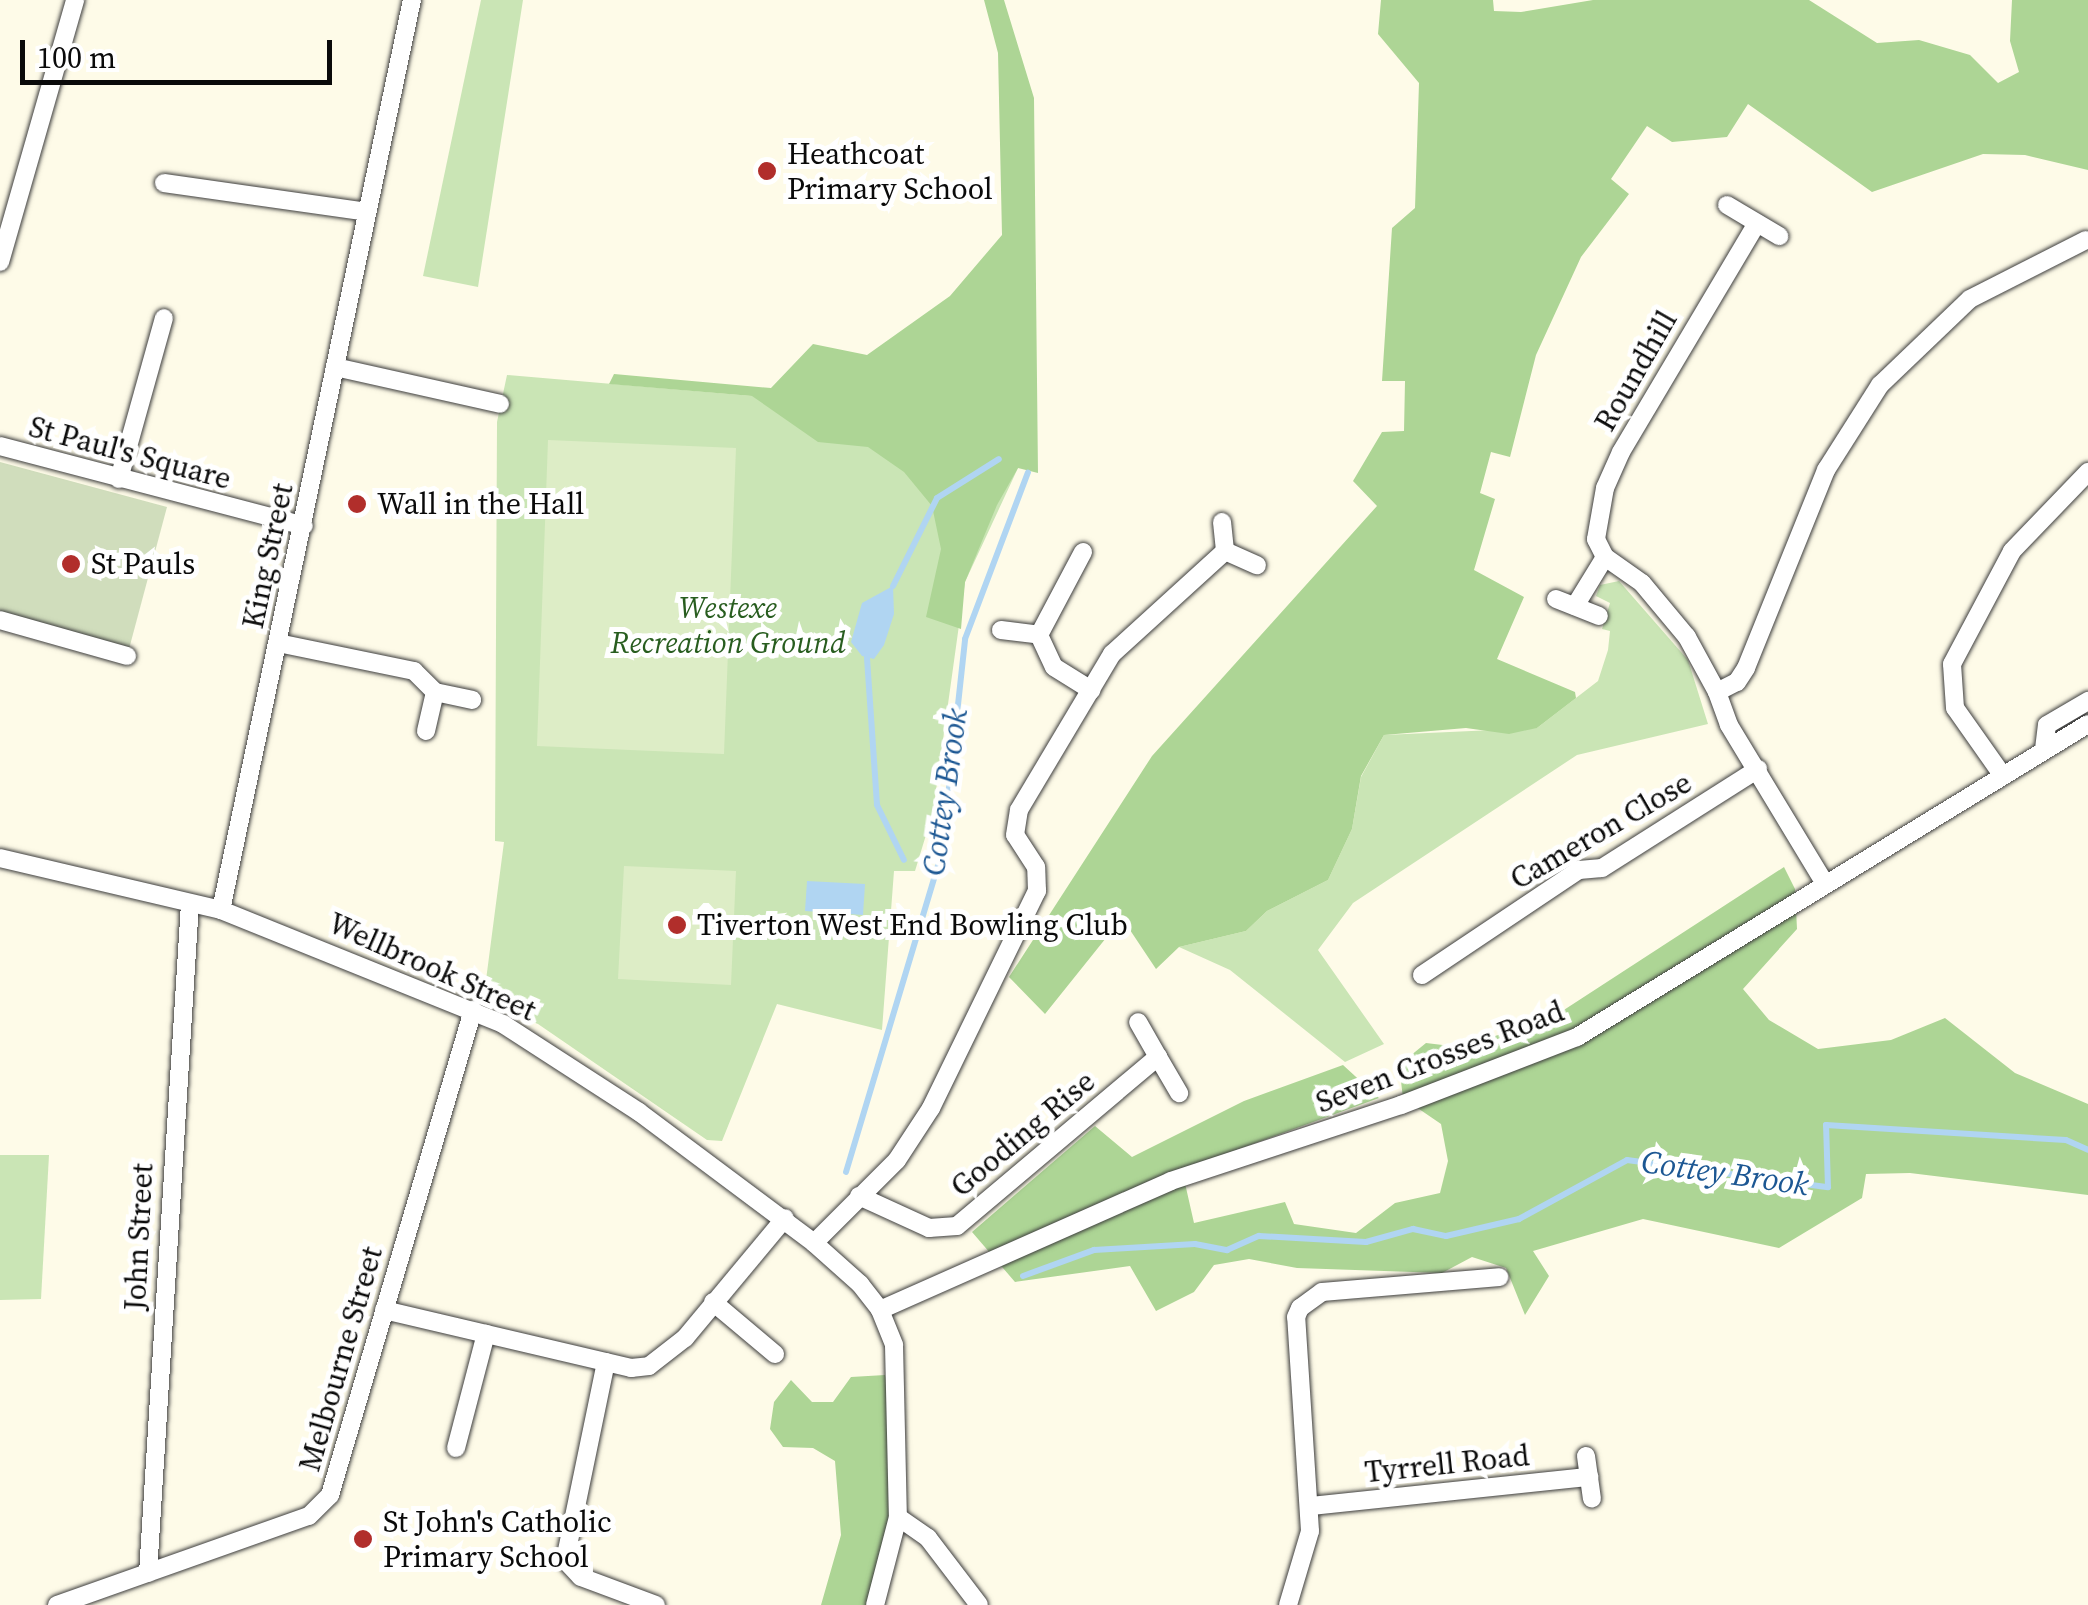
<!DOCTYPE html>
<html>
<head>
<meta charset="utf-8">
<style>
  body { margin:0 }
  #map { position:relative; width:2088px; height:1605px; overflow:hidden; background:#fefbe8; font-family:"Source Serif 4",serif }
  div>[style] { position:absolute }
  .green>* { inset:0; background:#cae5b5 }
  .forest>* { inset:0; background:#add595 }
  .cemetery>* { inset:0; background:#d0ddbc }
  .pitch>* { inset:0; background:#ddedc6 }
  .water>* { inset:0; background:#b0d5f2 }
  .stream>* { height:6px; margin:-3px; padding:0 3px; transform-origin:3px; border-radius:3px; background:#b0d5f2 }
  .roads { filter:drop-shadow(0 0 2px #3d3d3d) drop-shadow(0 0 2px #3d3d3d) }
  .street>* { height:18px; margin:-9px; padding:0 9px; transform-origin:9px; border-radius:9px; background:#fff }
  .dots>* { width:28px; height:28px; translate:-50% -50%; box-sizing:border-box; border:5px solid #fff; border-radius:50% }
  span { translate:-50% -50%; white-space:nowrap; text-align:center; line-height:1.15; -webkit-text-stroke:10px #fff; paint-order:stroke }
  .poi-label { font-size:30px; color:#0a0a0a }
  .left { translate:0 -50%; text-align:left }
  .street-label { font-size:30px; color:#0a0a0a }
  .park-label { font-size:30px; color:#285d1f; font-style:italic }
  .water-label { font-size:32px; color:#1c5793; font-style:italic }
  .scale { position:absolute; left:20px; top:40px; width:312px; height:45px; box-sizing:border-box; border:5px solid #0a0a0a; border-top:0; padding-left:12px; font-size:30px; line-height:35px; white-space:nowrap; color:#0a0a0a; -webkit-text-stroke:8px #fff; paint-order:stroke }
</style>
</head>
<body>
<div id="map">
  <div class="green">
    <i style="clip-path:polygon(481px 0,523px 0,478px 287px,423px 276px)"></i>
    <i style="clip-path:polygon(507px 375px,776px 398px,1018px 468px,965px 582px,933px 812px,915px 871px,894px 871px,882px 1030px,777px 1004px,722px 1141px,707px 1140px,538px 1024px,483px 1003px,504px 842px,495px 841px,497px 422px)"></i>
    <i style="clip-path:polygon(1619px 581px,1688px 660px,1708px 724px,1577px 755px,1353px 903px,1318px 950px,1384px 1044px,1345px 1062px,1230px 970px,1179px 947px,1246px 931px,1267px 911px,1328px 880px,1352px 829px,1361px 777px,1384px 735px,1537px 728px,1598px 681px,1608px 650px,1610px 631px,1602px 629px,1610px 603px,1596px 596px,1600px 585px)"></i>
    <i style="clip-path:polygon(0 1155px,49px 1155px,41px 1299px,0 1300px)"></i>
  </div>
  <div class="forest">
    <i style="clip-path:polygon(984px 0,1004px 0,1034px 98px,1038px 473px,1018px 468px,997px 505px,965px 582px,961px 629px,926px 617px,941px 549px,932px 506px,904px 472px,868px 447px,818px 442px,752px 396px,609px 384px,614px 374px,771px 388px,813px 344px,867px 355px,950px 296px,1002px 235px,998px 53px)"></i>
    <i style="clip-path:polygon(1381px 0,1493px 0,1494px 11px,1521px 12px,1593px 0,1809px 0,1877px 43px,1919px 40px,1970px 55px,1998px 83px,2019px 72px,2010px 41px,2012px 0,2088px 0,2088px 170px,2025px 155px,1983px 154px,1872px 192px,1748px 104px,1727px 137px,1672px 142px,1647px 126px,1611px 179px,1629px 194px,1581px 257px,1536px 355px,1510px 457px,1491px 452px,1480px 493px,1495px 499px,1474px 570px,1524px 597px,1497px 659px,1575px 692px,1576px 698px,1537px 728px,1509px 734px,1466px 728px,1384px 735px,1361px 776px,1352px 829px,1328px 880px,1267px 911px,1246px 931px,1179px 947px,1156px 969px,1122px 918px,1045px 1014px,1009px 977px,1152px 756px,1377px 506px,1353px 481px,1382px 432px,1404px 431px,1405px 381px,1382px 381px,1392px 228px,1415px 208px,1419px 83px,1378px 34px)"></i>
    <i style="clip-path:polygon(1784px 867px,1795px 889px,1797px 929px,1743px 989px,1769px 1020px,1818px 1049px,1891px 1040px,1945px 1018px,2015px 1073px,2088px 1104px,2088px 1195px,1910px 1173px,1866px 1174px,1862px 1198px,1779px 1248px,1643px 1219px,1533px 1251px,1549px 1276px,1525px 1315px,1506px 1268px,1472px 1257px,1442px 1273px,1297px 1268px,1249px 1259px,1214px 1265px,1194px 1292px,1156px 1311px,1130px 1266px,1015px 1282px,972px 1232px,1095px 1126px,1132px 1157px,1244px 1101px,1343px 1065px,1379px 1098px,1182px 1170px,1194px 1223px,1285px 1202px,1294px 1224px,1356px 1233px,1395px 1203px,1440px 1193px,1448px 1161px,1441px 1124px,1403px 1098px,1399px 1065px,1426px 1043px,1459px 1047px,1550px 1019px)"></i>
    <i style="clip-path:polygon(885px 1375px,898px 1413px,890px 1513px,866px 1605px,821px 1605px,841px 1535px,835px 1461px,813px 1448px,783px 1447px,770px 1429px,774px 1402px,791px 1380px,812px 1402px,833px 1402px,851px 1377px)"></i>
  </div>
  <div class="cemetery">
    <i style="clip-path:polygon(0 462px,167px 507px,129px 649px,0 613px)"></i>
  </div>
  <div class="pitch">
    <i style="clip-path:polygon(548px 440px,736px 448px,724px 754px,537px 746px)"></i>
    <i style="clip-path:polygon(624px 866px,736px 871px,731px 985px,618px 979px)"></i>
  </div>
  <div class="water">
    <i style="clip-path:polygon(893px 586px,894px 614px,884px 645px,874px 659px,862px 656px,851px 642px,862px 603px)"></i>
    <i style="clip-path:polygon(807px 881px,865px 884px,863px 915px,805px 911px)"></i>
  </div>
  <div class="stream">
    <i style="left:893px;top:586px;width:98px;rotate:-63.4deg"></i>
    <i style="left:937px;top:498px;width:73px;rotate:-32.2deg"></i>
    <i style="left:867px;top:658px;width:147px;rotate:86.1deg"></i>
    <i style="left:877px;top:805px;width:61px;rotate:63.9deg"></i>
    <i style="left:846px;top:1172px;width:334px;rotate:-73.3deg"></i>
    <i style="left:942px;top:852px;width:214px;rotate:-83.8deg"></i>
    <i style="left:965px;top:639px;width:178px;rotate:-69.3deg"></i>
    <i style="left:1023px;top:1276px;width:76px;rotate:-20.1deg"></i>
    <i style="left:1094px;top:1250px;width:101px;rotate:-3.4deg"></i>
    <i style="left:1195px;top:1244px;width:33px;rotate:11deg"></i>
    <i style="left:1227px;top:1250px;width:35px;rotate:-24deg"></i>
    <i style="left:1259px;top:1236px;width:107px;rotate:3.2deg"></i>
    <i style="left:1366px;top:1242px;width:49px;rotate:-15.5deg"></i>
    <i style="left:1413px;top:1229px;width:34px;rotate:12deg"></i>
    <i style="left:1446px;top:1236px;width:75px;rotate:-13.1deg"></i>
    <i style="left:1519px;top:1219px;width:123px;rotate:-28.6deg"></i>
    <i style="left:1627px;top:1160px;width:203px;rotate:7.7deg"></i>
    <i style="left:1828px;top:1187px;width:62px;rotate:-91.8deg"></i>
    <i style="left:1826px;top:1125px;width:240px;rotate:3.6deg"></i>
    <i style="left:2066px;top:1140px;width:24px;rotate:24deg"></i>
  </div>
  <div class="roads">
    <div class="street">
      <i style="left:164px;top:183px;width:205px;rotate:8.1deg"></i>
      <i style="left:1727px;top:205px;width:61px;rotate:30.8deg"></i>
      <i style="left:0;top:262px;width:273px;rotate:-74deg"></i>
      <i style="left:335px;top:367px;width:169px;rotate:12.6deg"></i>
      <i style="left:0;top:446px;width:314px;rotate:14.7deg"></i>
      <i style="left:119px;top:479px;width:167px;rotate:-74.4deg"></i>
      <i style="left:1222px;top:522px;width:29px;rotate:84deg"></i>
      <i style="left:1083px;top:552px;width:94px;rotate:117.9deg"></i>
      <i style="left:1039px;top:635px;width:35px;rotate:65deg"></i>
      <i style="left:1054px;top:667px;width:44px;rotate:31.9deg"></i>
      <i style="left:1556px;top:599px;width:46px;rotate:21.6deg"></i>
      <i style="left:1575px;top:606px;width:57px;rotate:-58.5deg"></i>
      <i style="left:0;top:620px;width:132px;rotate:15.8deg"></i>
      <i style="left:1001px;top:630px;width:38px;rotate:7deg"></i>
      <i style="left:278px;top:643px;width:139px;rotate:11.6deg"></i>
      <i style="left:414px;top:671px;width:30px;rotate:45deg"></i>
      <i style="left:435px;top:692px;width:40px;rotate:103deg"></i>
      <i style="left:435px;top:692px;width:38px;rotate:12deg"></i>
      <i style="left:1717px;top:692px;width:63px;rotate:-118.6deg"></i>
      <i style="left:1687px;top:637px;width:70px;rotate:-129.8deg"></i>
      <i style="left:1642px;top:583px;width:45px;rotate:-144.9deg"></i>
      <i style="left:1605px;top:557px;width:20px;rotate:-117deg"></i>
      <i style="left:1596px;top:539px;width:52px;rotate:-80deg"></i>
      <i style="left:1605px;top:488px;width:39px;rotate:-66deg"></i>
      <i style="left:1621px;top:452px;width:266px;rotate:-59.3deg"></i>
      <i style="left:2044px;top:749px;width:24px;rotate:-83deg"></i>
      <i style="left:2047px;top:725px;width:48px;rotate:-30.3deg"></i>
      <i style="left:2003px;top:776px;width:83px;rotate:-125.2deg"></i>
      <i style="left:1955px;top:708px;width:44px;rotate:-93.9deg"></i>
      <i style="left:1952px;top:664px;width:128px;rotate:-62deg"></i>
      <i style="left:2012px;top:551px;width:110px;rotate:-46.1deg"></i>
      <i style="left:0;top:858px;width:227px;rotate:13.2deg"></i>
      <i style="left:221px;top:910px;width:304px;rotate:22deg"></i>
      <i style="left:503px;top:1024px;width:162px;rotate:32.9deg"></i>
      <i style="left:639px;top:1112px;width:219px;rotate:36.8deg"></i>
      <i style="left:814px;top:1243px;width:62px;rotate:41.7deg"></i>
      <i style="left:860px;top:1284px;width:33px;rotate:52deg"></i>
      <i style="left:880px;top:1310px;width:38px;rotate:68deg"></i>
      <i style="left:894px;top:1345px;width:172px;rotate:88.7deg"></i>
      <i style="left:898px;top:1517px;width:91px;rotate:104.6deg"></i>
      <i style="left:1824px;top:882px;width:184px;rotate:-121.2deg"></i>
      <i style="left:1729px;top:725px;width:35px;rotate:-110deg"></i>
      <i style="left:1717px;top:692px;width:22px;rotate:-27deg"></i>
      <i style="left:1737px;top:682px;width:17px;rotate:-57deg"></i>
      <i style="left:1746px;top:668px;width:214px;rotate:-68deg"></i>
      <i style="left:1826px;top:470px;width:101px;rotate:-57.6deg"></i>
      <i style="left:1880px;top:385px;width:124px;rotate:-43.7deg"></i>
      <i style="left:1970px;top:299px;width:130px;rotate:-27deg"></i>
      <i style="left:221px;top:910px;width:930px;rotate:-78.15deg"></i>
      <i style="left:1422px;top:975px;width:189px;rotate:-33.8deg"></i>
      <i style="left:1579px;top:870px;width:23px;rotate:-5deg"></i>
      <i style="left:1602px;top:868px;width:185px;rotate:-32.4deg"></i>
      <i style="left:1158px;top:1057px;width:42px;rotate:59.7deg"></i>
      <i style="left:859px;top:1196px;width:77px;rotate:24.6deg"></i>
      <i style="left:929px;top:1228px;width:28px;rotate:-4deg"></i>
      <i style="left:957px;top:1226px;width:263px;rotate:-40.1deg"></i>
      <i style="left:1158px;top:1057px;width:40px;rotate:-119.7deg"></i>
      <i style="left:814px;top:1243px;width:117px;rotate:-45deg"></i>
      <i style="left:897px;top:1160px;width:62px;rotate:-56.8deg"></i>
      <i style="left:931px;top:1108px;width:242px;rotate:-64deg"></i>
      <i style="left:1037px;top:891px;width:24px;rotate:-92deg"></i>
      <i style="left:1036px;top:867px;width:38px;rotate:-123deg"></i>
      <i style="left:1015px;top:835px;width:25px;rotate:-81deg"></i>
      <i style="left:1019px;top:810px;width:182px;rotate:-59.2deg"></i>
      <i style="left:1112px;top:654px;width:153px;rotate:-42.3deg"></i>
      <i style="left:1225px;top:551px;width:35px;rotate:24deg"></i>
      <i style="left:713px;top:1302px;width:81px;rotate:40deg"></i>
      <i style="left:384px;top:1310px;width:254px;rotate:13.2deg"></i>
      <i style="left:631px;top:1368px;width:18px;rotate:-6deg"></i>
      <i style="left:649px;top:1366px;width:46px;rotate:-37.9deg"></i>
      <i style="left:685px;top:1338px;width:156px;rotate:-50.2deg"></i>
      <i style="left:880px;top:1310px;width:318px;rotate:-23.9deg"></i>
      <i style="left:1171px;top:1181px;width:242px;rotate:-18.3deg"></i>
      <i style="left:1401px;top:1105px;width:189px;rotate:-21.1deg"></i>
      <i style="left:1577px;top:1037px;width:599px;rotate:-31.49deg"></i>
      <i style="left:606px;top:1362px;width:202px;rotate:101.7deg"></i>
      <i style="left:565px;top:1560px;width:23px;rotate:47deg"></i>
      <i style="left:581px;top:1577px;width:80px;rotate:20.5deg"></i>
      <i style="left:456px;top:1448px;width:118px;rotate:-75.3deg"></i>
      <i style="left:1586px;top:1456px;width:43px;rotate:82.1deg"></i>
      <i style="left:1311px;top:1506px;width:280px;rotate:-6deg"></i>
      <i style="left:898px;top:1517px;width:37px;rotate:35deg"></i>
      <i style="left:928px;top:1538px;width:84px;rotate:52.7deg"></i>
      <i style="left:148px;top:1573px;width:670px;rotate:-86.41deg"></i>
      <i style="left:57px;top:1605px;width:267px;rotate:-19.5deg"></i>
      <i style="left:309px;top:1516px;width:30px;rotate:-45deg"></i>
      <i style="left:330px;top:1495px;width:506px;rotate:-73.57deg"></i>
      <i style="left:1288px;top:1605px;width:77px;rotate:-73.4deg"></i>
      <i style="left:1310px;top:1531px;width:214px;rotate:-93.7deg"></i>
      <i style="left:1296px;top:1317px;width:10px;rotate:-66deg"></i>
      <i style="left:1300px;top:1308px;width:27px;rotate:-36deg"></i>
      <i style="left:1322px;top:1292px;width:178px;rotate:-4.8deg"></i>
    </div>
  </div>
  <div class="dots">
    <i style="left:767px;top:171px;background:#b12e2b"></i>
    <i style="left:357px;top:504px;background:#b12e2b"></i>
    <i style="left:71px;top:564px;background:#b12e2b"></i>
    <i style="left:677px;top:925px;background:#b12e2b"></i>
    <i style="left:363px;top:1539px;background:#b12e2b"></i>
  </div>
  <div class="poi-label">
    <span class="left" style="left:787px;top:171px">Heathcoat<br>Primary School</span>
    <span class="left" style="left:377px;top:504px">Wall in the Hall</span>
    <span class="left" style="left:91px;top:564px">St Pauls</span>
    <span class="left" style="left:697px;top:925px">Tiverton West End Bowling Club</span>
    <span class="left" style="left:383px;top:1539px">St John's Catholic<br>Primary School</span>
  </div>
  <div class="street-label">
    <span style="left:1636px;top:371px;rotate:-60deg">Roundhill</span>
    <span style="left:130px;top:453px;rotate:15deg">St Paul's Square</span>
    <span style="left:268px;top:556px;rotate:-78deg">King Street</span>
    <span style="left:1601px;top:831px;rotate:-30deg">Cameron Close</span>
    <span style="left:432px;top:967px;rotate:24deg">Wellbrook Street</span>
    <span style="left:1440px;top:1057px;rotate:-21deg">Seven Crosses Road</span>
    <span style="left:1023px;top:1134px;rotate:-40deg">Gooding Rise</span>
    <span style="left:139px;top:1237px;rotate:-87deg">John Street</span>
    <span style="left:341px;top:1359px;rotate:-74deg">Melbourne Street</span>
    <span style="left:1447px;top:1464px;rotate:-6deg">Tyrrell Road</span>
  </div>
  <div class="park-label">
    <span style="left:728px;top:625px">Westexe<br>Recreation Ground</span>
  </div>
  <div class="water-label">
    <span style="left:945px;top:792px;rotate:-82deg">Cottey Brook</span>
    <span style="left:1725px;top:1173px;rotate:8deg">Cottey Brook</span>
  </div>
  <div class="scale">100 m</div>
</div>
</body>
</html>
